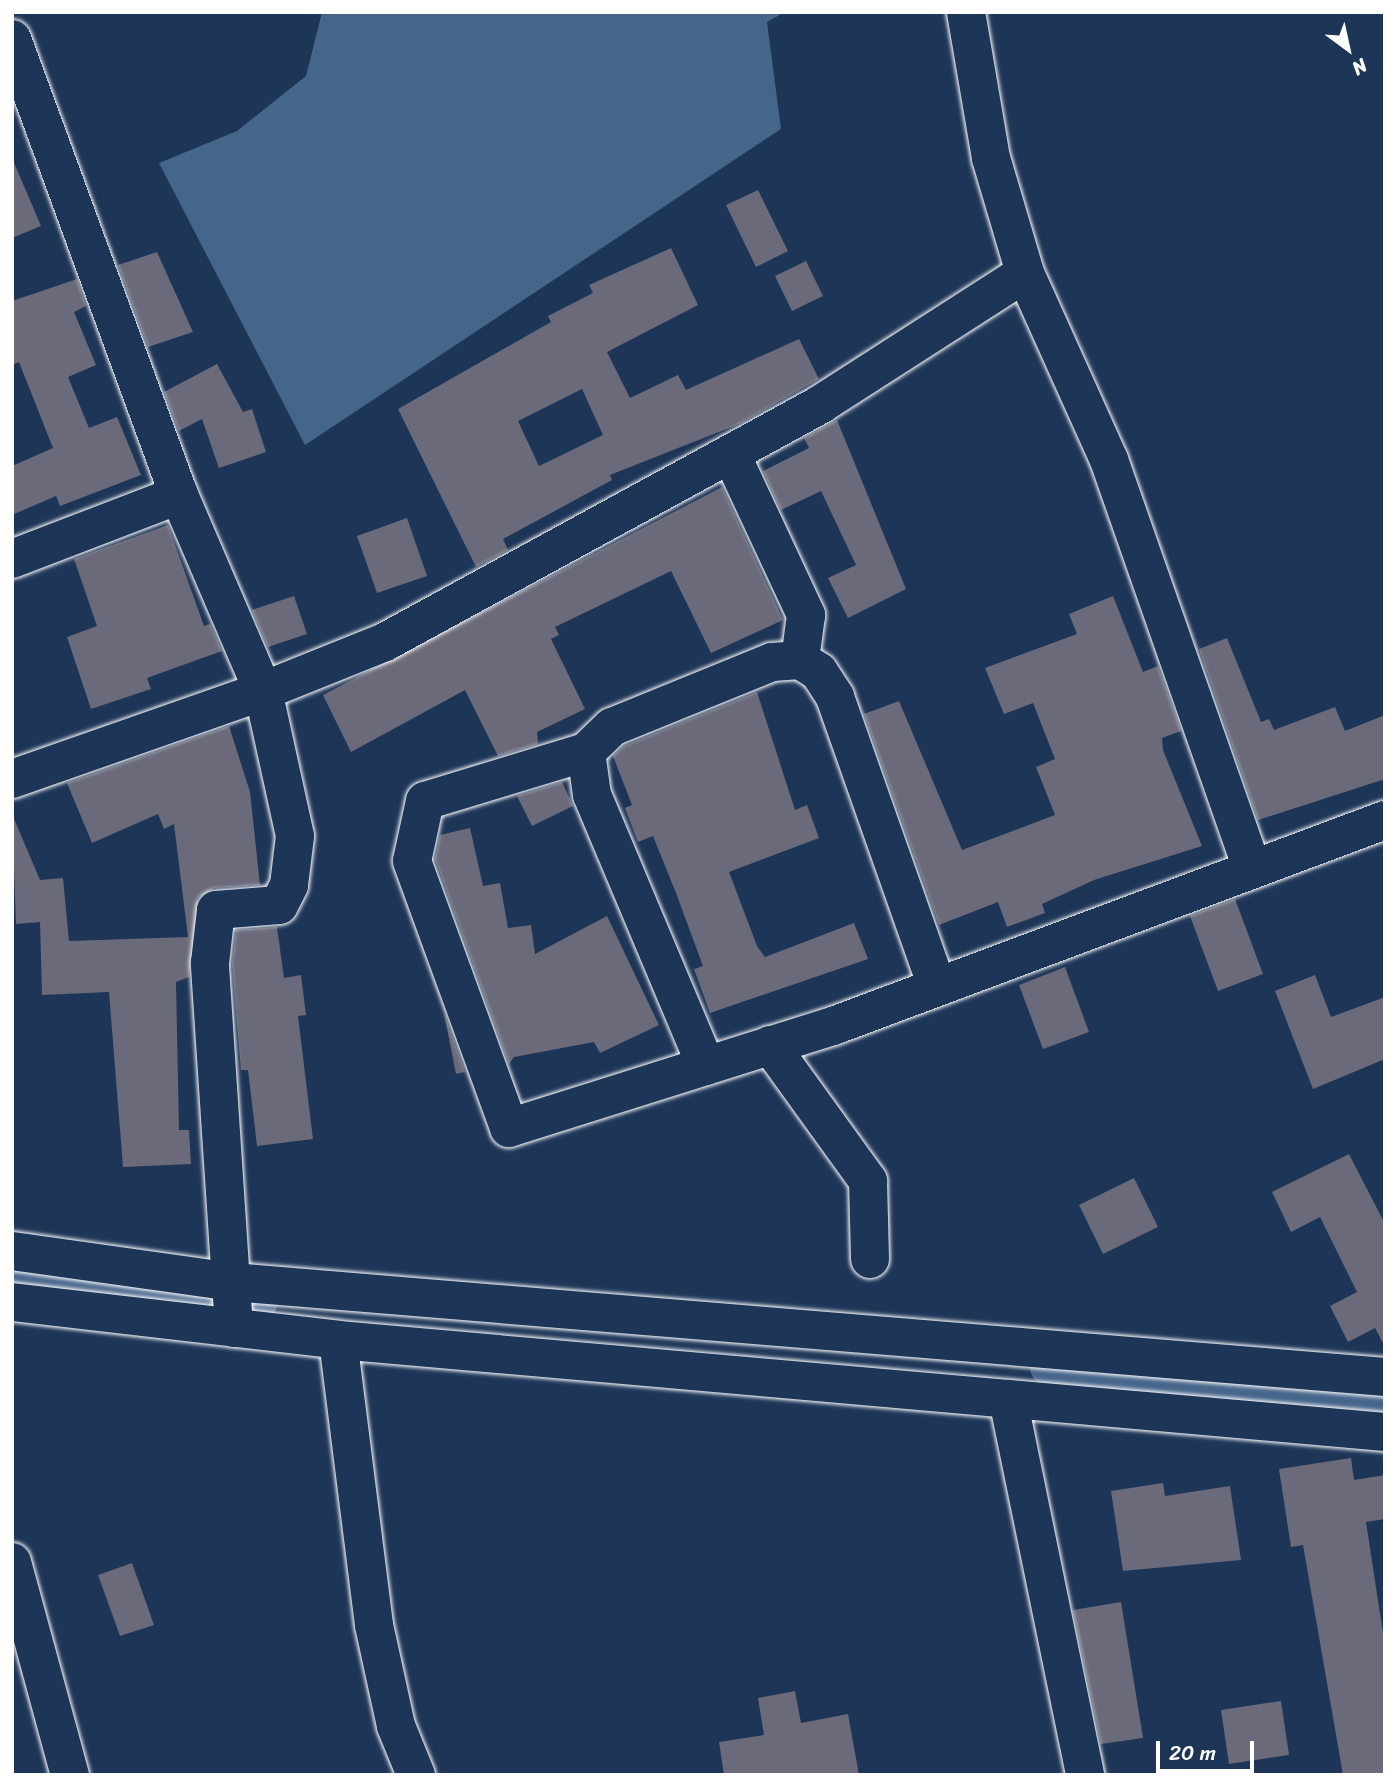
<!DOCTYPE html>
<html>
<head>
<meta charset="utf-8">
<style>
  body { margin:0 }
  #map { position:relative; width:1397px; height:1787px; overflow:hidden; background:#1d3557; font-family:Sriracha,sans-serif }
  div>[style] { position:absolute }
  .water>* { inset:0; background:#46658b }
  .canal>* { height:35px; margin:-17.5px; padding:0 17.5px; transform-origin:17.5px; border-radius:17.5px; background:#46658b }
  .building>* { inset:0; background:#6a6a7a }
  .roads { filter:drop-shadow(0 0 2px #fff) drop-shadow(0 0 2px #fff) }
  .minor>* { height:38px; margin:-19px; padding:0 19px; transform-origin:19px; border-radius:19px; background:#1d3557 }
  .major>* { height:38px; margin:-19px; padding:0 19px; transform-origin:19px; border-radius:19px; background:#1d3557 }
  span { translate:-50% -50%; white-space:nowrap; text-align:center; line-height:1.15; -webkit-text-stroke:5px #1d3557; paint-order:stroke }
  .frame { position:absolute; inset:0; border:14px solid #fff; pointer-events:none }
  .north { position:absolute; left:1313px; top:14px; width:70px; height:70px; -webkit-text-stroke:5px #1d3557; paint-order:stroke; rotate:147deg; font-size:19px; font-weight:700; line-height:28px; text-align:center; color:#fff }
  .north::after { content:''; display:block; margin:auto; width:24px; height:32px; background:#fff; clip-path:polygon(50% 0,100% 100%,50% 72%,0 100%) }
  .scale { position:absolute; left:1156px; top:1741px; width:98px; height:32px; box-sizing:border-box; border:4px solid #fff; border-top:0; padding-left:9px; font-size:21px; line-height:24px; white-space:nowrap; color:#fff; -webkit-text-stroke:5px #1d3557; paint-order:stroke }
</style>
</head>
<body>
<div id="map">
  <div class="water">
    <i style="clip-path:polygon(322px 12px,785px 12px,767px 22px,781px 129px,305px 445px,159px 163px,237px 131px,306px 76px)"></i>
  </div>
  <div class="canal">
    <i style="left:12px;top:1273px;width:249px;rotate:6.9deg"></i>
    <i style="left:1047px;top:1367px;width:340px;rotate:6.1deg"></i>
  </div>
  <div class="building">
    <i style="clip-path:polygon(12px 158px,41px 226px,12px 238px)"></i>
    <i style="clip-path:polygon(758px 190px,788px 251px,756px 267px,726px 205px)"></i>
    <i style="clip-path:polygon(evenodd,671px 248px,698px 305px,607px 352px,630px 398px,678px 375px,686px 390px,799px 339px,819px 379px,739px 424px,610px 475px,612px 480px,503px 539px,508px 550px,476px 567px,398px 409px,551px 322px,548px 316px,593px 293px,589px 285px,671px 248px,582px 389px,603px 435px,539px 466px,518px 421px,582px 389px)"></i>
    <i style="clip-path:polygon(157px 252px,193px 332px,148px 347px,118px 265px)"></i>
    <i style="clip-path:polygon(806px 261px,823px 296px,792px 311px,775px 276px)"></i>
    <i style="clip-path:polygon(77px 279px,86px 306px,74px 312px,96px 365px,68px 377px,89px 428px,117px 417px,141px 475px,60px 506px,56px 496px,12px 515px,12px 466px,53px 448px,19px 362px,12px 365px,12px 301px)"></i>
    <i style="clip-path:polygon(217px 364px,243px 412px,252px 409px,266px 452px,219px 468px,202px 419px,179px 431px,164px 392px)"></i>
    <i style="clip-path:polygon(837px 420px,906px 589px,848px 618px,828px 578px,856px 565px,821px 491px,781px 510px,763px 471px,809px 448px,804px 438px)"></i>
    <i style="clip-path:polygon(722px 487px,783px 620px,711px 653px,671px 571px,555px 627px,559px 635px,551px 639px,585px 709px,537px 732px,538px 744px,498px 756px,465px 690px,351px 752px,323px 695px)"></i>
    <i style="clip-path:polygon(407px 518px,427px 576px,377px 593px,357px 536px)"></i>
    <i style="clip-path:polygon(168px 525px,204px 626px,210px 624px,222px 651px,147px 678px,151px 689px,91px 709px,67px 637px,97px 626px,74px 559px)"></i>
    <i style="clip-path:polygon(294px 596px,307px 634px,268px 647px,252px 610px)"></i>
    <i style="clip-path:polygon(1113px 596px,1143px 672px,1158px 666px,1181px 731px,1162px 738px,1163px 750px,1202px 846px,1094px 880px,1042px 904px,1045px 913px,1007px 927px,998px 902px,939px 925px,864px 714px,899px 701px,962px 850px,1055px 815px,1036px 767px,1055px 759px,1033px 703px,1004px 714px,985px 668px,1077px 634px,1069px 614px)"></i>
    <i style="clip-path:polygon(1227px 638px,1261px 722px,1269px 719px,1274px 730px,1335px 707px,1345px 731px,1385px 715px,1385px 779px,1258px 820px,1199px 649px)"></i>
    <i style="clip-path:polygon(757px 692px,795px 810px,807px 805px,819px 838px,729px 872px,757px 946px,765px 957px,854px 923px,868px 959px,710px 1013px,694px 969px,703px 966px,676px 893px,653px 836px,638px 842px,625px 808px,632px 805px,613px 756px,624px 746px)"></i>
    <i style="clip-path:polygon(229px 726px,250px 792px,260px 885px,214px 888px,198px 898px,189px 977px,176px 982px,179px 1130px,189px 1130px,191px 1164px,123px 1167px,109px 992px,42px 995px,40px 922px,16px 924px,12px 814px,40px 880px,63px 878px,69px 941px,188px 937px,174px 824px,164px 829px,158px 814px,92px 843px,67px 783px)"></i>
    <i style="clip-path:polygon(562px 782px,573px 806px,532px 826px,517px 796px)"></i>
    <i style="clip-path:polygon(470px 828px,483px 886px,500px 883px,508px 928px,531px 925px,535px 954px,607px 916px,659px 1025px,600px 1053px,594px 1042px,514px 1057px,509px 1064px,435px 859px,440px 835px)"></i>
    <i style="clip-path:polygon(1235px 899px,1263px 974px,1218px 991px,1190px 916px)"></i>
    <i style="clip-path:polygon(277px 927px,284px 978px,301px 975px,306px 1015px,298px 1016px,313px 1139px,257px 1146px,248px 1070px,241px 1070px,232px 964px,236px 930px)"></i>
    <i style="clip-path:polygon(1065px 967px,1089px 1032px,1043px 1049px,1019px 985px)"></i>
    <i style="clip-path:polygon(1315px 975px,1331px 1017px,1385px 997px,1385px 1059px,1313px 1089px,1275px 991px)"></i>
    <i style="clip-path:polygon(444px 1013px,465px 1072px,456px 1074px)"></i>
    <i style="clip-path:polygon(1349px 1154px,1385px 1224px,1385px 1347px,1375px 1328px,1348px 1342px,1330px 1306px,1357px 1292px,1320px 1217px,1291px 1232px,1272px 1192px)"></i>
    <i style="clip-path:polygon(1134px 1178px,1158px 1227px,1103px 1254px,1079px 1205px)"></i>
    <i style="clip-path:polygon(1351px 1458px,1354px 1480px,1385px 1475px,1385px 1519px,1366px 1522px,1385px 1646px,1385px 1773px,1373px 1775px,1343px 1775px,1303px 1545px,1291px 1547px,1279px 1469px)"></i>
    <i style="clip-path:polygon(1163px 1483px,1165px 1496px,1230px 1486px,1241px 1560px,1123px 1571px,1111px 1491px)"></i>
    <i style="clip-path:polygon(132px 1563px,154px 1625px,120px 1636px,98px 1575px)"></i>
    <i style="clip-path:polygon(1121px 1602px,1143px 1738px,1101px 1744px,1073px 1610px)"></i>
    <i style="clip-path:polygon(795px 1691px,801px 1723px,848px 1714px,859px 1775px,724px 1775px,719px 1742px,764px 1735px,758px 1698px)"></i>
    <i style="clip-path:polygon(1281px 1701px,1289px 1755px,1229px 1764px,1221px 1710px)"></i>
  </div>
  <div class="roads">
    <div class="minor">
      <i style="left:966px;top:12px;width:148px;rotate:80.3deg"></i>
      <i style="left:991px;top:158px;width:120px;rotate:73.5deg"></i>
      <i style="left:1025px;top:273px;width:205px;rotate:65.8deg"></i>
      <i style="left:1109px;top:460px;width:432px;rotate:70.7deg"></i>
      <i style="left:12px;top:39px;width:486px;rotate:69.9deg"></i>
      <i style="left:179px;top:495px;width:213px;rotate:66.8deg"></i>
      <i style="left:263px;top:691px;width:266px;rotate:160.7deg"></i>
      <i style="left:731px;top:454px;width:178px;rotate:65deg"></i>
      <i style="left:806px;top:615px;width:45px;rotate:97.6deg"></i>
      <i style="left:12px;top:559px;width:179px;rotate:-21deg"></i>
      <i style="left:586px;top:752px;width:168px;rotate:163.1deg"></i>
      <i style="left:425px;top:801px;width:61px;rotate:102.2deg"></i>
      <i style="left:412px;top:861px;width:284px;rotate:70deg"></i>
      <i style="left:509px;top:1128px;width:340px;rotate:-17.5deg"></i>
      <i style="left:833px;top:1026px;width:589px;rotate:-20.46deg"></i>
      <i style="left:770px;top:1045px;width:168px;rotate:54.2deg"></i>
      <i style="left:868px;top:1181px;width:78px;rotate:88.5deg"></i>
      <i style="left:706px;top:1066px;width:294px;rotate:-112.8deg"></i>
      <i style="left:592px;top:795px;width:43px;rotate:-97.9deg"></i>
      <i style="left:586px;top:752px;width:36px;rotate:-44deg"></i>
      <i style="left:612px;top:727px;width:173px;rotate:-22.1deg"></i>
      <i style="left:772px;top:662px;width:28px;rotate:-4deg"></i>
      <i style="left:800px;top:660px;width:22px;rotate:32deg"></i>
      <i style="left:819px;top:672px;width:30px;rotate:57deg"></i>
      <i style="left:835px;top:697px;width:306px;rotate:70.6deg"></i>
      <i style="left:234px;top:1328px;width:366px;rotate:-93.8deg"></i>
      <i style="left:210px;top:963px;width:53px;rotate:-83.5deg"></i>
      <i style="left:216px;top:910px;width:63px;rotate:-4.5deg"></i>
      <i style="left:279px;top:905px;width:22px;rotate:-63deg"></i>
      <i style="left:289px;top:885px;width:49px;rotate:-83deg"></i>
      <i style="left:295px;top:836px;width:148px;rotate:-102.4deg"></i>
      <i style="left:263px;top:691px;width:131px;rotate:-21.9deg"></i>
      <i style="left:385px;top:642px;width:497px;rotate:-28.6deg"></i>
      <i style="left:821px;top:404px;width:242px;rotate:-32.7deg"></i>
      <i style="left:338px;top:1340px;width:287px;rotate:82.8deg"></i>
      <i style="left:374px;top:1625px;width:103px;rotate:77.7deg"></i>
      <i style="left:396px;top:1726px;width:53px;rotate:67.8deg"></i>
      <i style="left:1008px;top:1399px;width:384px;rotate:78.4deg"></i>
      <i style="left:12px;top:1562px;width:221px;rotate:74.8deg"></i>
    </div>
    <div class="major">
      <i style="left:12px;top:1251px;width:222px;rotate:8deg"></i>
      <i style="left:232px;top:1282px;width:1157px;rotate:4.71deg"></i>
      <i style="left:12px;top:1302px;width:328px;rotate:6.6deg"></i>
      <i style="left:338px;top:1340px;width:1051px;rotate:5.02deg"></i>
    </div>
  </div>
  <div class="frame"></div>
  <div class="north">N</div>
  <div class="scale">20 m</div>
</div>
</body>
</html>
